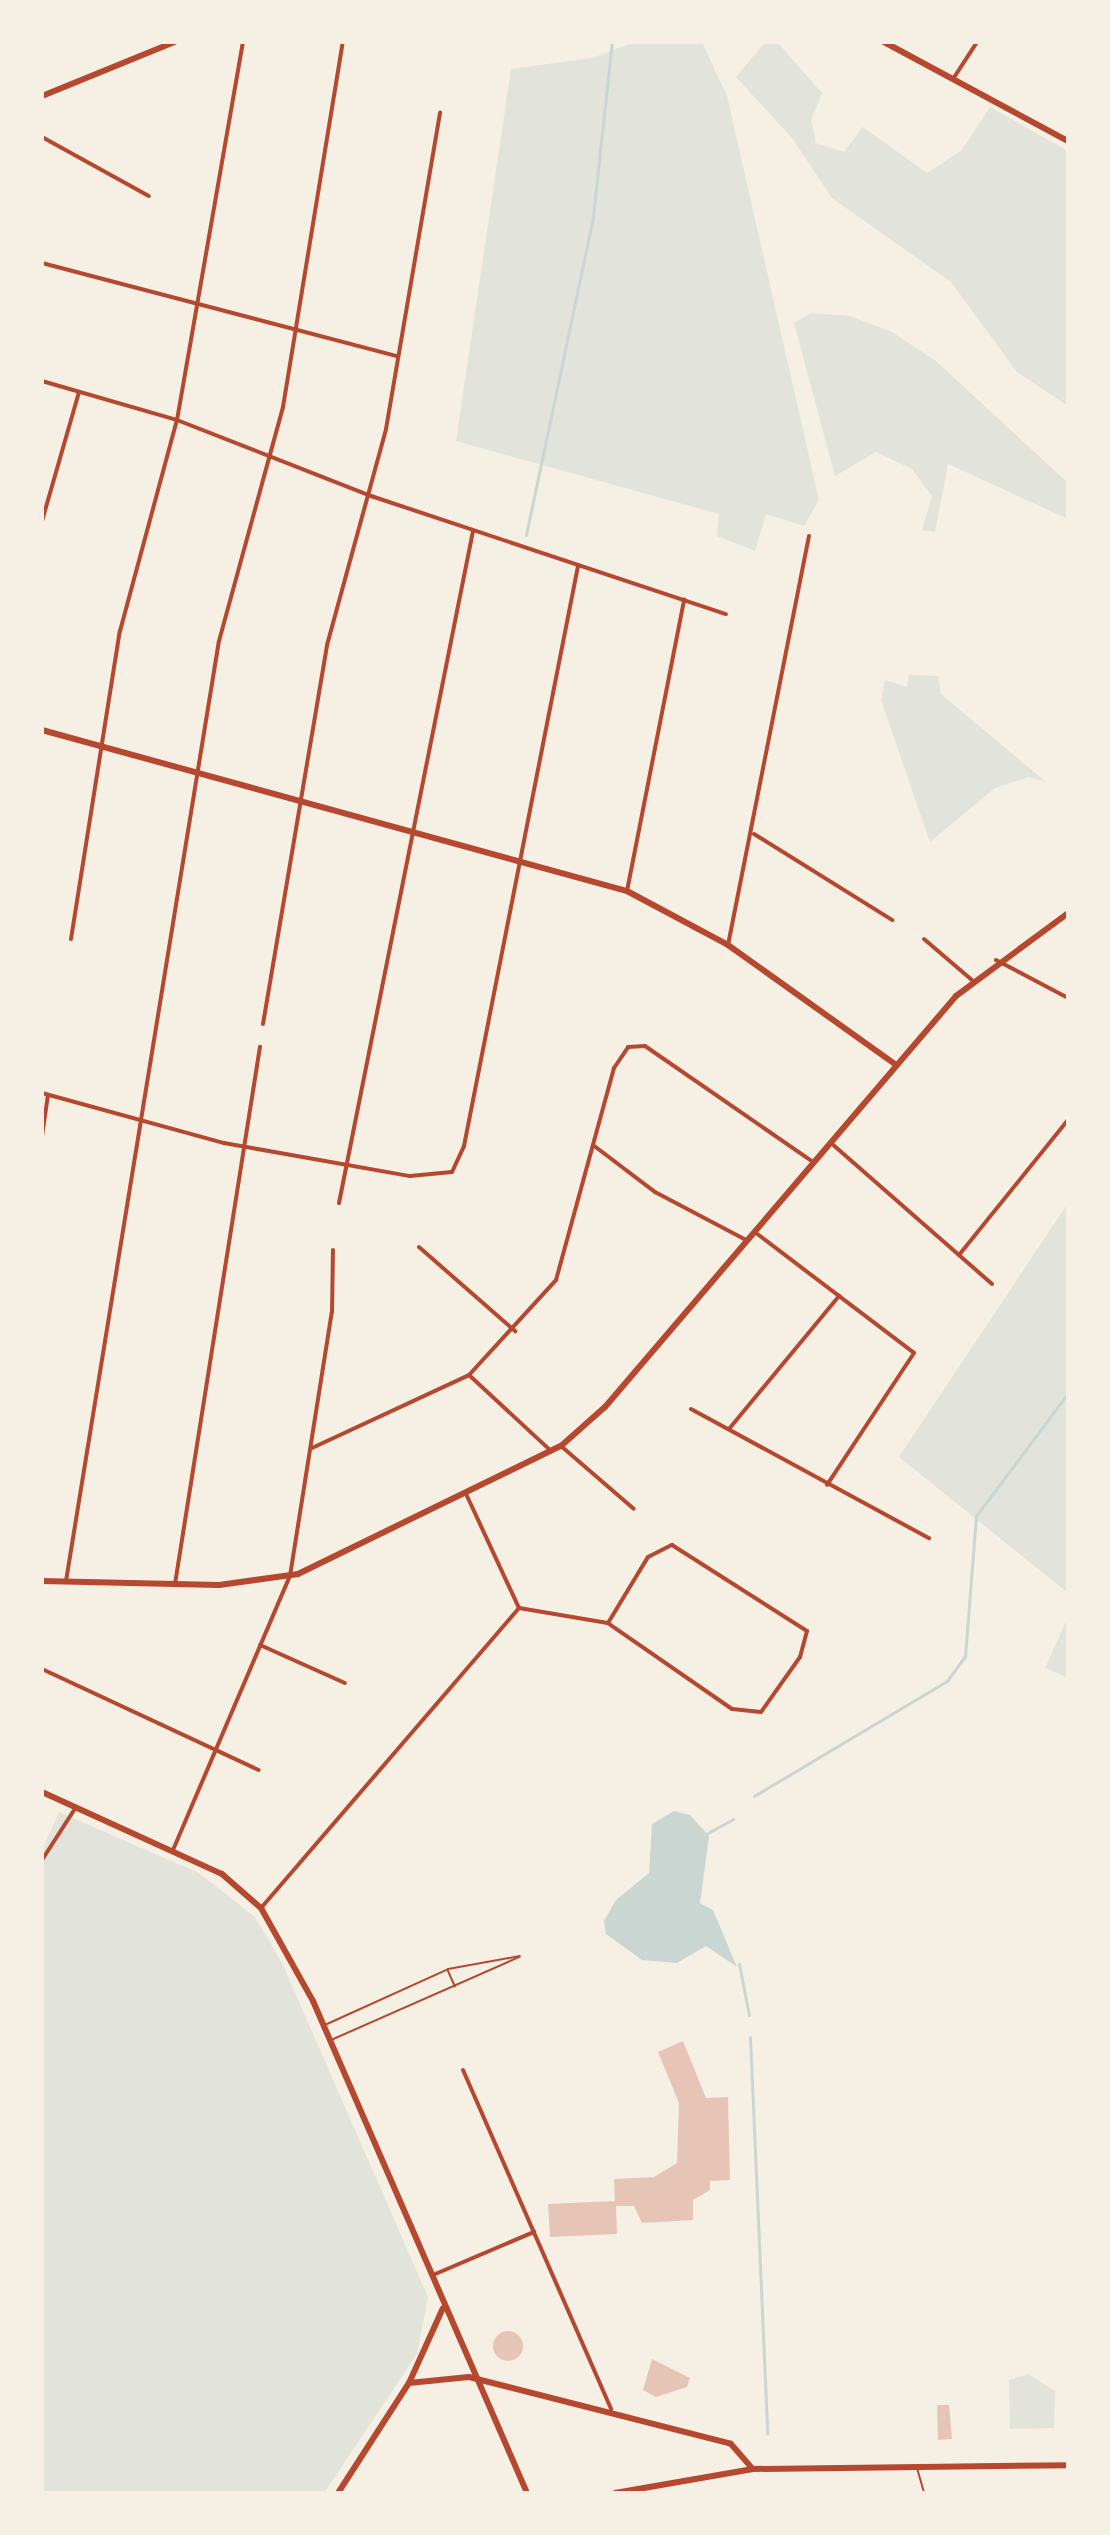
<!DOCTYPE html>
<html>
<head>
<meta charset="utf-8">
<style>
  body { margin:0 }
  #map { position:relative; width:1110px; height:2535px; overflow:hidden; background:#f6efe4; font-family:Arial,sans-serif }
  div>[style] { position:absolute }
  .green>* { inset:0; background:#e2e4dc }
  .water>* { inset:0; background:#c9d6d2 }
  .stream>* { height:3px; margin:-1.5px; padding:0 1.5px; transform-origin:1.5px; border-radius:1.5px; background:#c9d6d2 }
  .building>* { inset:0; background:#e6c5b7 }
  .round { border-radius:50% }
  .service>* { height:2px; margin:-1px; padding:0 1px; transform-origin:1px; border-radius:1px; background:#b5482f }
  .minor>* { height:4px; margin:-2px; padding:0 2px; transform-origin:2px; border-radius:2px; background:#b5482f }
  .tertiary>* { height:6px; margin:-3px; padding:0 3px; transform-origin:3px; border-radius:3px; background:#b5482f }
  .secondary>* { height:6px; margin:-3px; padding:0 3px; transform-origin:3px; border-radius:3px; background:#b5482f }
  span { translate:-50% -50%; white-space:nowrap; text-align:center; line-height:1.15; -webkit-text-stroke:8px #f6efe4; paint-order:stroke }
  .frame { position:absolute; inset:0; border:44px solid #f6efe4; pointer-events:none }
</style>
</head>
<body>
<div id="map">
  <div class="green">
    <i style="clip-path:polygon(634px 42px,702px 42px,727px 96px,819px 500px,804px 526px,766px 514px,755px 551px,717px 536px,719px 514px,456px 441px,511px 69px,592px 58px)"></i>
    <i style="clip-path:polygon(765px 42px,777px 42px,822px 93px,811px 120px,816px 143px,844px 152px,863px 127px,927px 173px,962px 150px,990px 107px,1068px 151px,1068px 406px,1017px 372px,951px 282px,832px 198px,792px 138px,736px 77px)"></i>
    <i style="clip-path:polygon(811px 313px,850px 316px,892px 332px,936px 361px,1068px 483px,1068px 519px,948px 464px,935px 532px,922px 530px,932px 496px,912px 469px,876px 452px,835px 476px,794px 323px)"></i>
    <i style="clip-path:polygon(909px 675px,938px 676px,941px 694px,1046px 782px,1029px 777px,995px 788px,930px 842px,881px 700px,885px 680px,907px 687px)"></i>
    <i style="clip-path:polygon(1066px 1206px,1068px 1207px,1068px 1593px,899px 1457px)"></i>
    <i style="clip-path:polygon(1068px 1617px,1068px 1678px,1045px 1668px)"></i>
    <i style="clip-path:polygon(59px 1812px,199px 1873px,255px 1917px,282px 1963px,428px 2297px,417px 2354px,324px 2493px,42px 2493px,42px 1850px)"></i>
    <i style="clip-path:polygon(1028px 2374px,1055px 2391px,1054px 2428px,1010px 2429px,1009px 2380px)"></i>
  </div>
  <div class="water">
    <i style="clip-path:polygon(674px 1811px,690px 1815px,709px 1836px,700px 1903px,713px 1910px,737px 1967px,706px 1946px,677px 1963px,642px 1960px,606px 1934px,604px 1921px,616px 1900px,649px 1873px,652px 1824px)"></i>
  </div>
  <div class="stream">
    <i style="left:526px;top:535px;width:326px;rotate:-78.1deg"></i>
    <i style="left:593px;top:216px;width:175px;rotate:-83.8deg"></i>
    <i style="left:754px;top:1796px;width:225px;rotate:-30.8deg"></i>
    <i style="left:947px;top:1681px;width:31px;rotate:-54deg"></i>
    <i style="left:965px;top:1656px;width:140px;rotate:-85.5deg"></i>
    <i style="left:976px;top:1516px;width:154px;rotate:-53.2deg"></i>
    <i style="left:706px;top:1834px;width:31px;rotate:-29deg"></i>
    <i style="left:739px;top:1964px;width:52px;rotate:78.9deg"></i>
    <i style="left:750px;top:2037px;width:397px;rotate:87.5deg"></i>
  </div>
  <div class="building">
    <i style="clip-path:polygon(683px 2041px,706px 2098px,728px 2097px,730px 2180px,710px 2181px,710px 2190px,693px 2200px,693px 2220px,642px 2223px,634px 2206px,616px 2206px,617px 2234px,550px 2237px,548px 2204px,615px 2201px,614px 2179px,654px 2177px,677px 2163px,679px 2103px,658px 2052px)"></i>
    <i class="round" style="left:493px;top:2331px;width:30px;height:30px"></i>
    <i style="clip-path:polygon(652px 2359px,690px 2378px,687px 2387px,656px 2397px,643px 2390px)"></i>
    <i style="clip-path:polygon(937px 2405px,949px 2405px,952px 2439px,938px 2440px)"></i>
  </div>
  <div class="service">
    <i style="left:448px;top:1971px;width:17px;rotate:66deg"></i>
    <i style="left:327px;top:2024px;width:133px;rotate:-24.4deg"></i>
    <i style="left:448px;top:1969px;width:73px;rotate:-10.2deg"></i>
    <i style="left:331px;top:2040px;width:206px;rotate:-23.8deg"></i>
    <i style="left:917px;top:2468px;width:26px;rotate:74deg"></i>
  </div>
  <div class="minor">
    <i style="left:953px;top:79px;width:44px;rotate:-57deg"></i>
    <i style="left:42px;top:137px;width:122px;rotate:28.9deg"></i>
    <i style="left:42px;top:263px;width:366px;rotate:14.7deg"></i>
    <i style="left:42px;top:381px;width:141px;rotate:16.1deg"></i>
    <i style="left:177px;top:420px;width:208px;rotate:21.4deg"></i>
    <i style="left:371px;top:496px;width:374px;rotate:18.4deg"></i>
    <i style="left:42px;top:521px;width:134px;rotate:-74deg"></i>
    <i style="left:754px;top:834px;width:163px;rotate:31.9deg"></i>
    <i style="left:627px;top:891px;width:297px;rotate:-78.9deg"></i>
    <i style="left:71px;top:939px;width:312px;rotate:-81deg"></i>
    <i style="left:120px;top:631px;width:219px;rotate:-74.9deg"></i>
    <i style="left:177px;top:420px;width:384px;rotate:-80.1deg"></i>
    <i style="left:924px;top:939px;width:63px;rotate:40.5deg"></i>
    <i style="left:728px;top:945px;width:417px;rotate:-78.8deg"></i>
    <i style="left:996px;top:960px;width:81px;rotate:27.8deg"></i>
    <i style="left:263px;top:1024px;width:384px;rotate:-80.4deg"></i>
    <i style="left:327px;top:645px;width:224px;rotate:-74.7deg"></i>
    <i style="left:386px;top:429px;width:321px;rotate:-80.3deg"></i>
    <i style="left:42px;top:1093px;width:189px;rotate:15.4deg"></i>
    <i style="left:224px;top:1143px;width:189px;rotate:10.1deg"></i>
    <i style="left:410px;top:1176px;width:42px;rotate:-5.4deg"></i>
    <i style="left:452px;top:1172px;width:29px;rotate:-65deg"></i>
    <i style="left:464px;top:1146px;width:591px;rotate:-78.88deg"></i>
    <i style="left:42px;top:1136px;width:41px;rotate:-81.7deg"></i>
    <i style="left:831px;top:1143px;width:214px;rotate:41.2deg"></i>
    <i style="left:593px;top:1145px;width:78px;rotate:37.2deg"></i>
    <i style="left:655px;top:1192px;width:103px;rotate:27.8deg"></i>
    <i style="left:339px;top:1203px;width:685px;rotate:-78.72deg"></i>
    <i style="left:756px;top:1233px;width:198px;rotate:37.2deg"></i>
    <i style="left:914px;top:1353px;width:158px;rotate:123.4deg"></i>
    <i style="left:419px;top:1247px;width:128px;rotate:41.2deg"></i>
    <i style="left:959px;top:1255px;width:174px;rotate:-51.1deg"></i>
    <i style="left:469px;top:1375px;width:129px;rotate:-47.5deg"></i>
    <i style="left:556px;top:1280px;width:220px;rotate:-74.7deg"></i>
    <i style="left:614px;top:1068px;width:25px;rotate:-56deg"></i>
    <i style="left:628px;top:1047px;width:17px;rotate:-3deg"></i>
    <i style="left:645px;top:1046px;width:204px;rotate:34.6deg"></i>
    <i style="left:691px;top:1409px;width:271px;rotate:28.5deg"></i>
    <i style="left:729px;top:1429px;width:173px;rotate:-50.4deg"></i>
    <i style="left:561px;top:1446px;width:96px;rotate:40.8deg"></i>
    <i style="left:312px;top:1448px;width:173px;rotate:-24.9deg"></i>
    <i style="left:469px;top:1375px;width:112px;rotate:42.8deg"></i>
    <i style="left:467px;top:1496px;width:123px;rotate:65.1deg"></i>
    <i style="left:672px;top:1545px;width:160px;rotate:32.5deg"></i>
    <i style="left:807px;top:1631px;width:27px;rotate:105deg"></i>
    <i style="left:800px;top:1657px;width:67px;rotate:125.3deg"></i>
    <i style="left:761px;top:1712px;width:29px;rotate:-174deg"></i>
    <i style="left:732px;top:1709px;width:151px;rotate:-145.3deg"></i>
    <i style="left:608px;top:1623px;width:77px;rotate:-58.8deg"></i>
    <i style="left:648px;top:1557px;width:27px;rotate:-27deg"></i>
    <i style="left:66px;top:1581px;width:952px;rotate:-80.76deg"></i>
    <i style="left:219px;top:641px;width:243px;rotate:-74.7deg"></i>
    <i style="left:283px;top:407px;width:370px;rotate:-80.7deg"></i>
    <i style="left:175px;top:1584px;width:544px;rotate:-81.01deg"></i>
    <i style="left:519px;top:1608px;width:90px;rotate:9.6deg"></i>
    <i style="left:260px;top:1645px;width:93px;rotate:24.1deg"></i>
    <i style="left:42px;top:1669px;width:239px;rotate:25deg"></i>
    <i style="left:173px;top:1850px;width:298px;rotate:-66.9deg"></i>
    <i style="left:290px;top:1576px;width:267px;rotate:-81deg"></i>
    <i style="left:332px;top:1312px;width:62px;rotate:-89.1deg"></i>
    <i style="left:42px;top:1860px;width:63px;rotate:-57.3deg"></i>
    <i style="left:261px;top:1908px;width:396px;rotate:-49.3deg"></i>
    <i style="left:463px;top:2070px;width:370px;rotate:66.4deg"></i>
    <i style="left:433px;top:2275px;width:110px;rotate:-23.1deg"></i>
  </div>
  <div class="tertiary">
    <i style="left:42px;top:730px;width:607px;rotate:15.39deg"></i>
    <i style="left:627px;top:891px;width:115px;rotate:28.1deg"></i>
    <i style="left:728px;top:945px;width:206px;rotate:35.5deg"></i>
    <i style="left:42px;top:1581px;width:177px;rotate:1.3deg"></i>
    <i style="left:219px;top:1585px;width:80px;rotate:-7.9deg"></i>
    <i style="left:298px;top:1574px;width:292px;rotate:-26deg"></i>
    <i style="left:561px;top:1446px;width:59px;rotate:-41.6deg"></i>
    <i style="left:605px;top:1407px;width:540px;rotate:-49.5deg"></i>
    <i style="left:956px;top:996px;width:139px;rotate:-36.5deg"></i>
    <i style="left:42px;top:1792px;width:198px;rotate:24.5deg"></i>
    <i style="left:222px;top:1874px;width:52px;rotate:41.1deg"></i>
    <i style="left:261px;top:1908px;width:107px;rotate:60.8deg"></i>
    <i style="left:313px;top:2001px;width:537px;rotate:66.49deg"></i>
    <i style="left:409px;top:2383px;width:82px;rotate:-65.6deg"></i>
    <i style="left:338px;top:2493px;width:131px;rotate:-57.2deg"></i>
    <i style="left:409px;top:2383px;width:60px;rotate:-5.7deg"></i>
    <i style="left:469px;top:2377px;width:270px;rotate:14.3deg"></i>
    <i style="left:731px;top:2444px;width:33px;rotate:49deg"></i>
  </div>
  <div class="secondary">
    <i style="left:884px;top:42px;width:209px;rotate:28.3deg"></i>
    <i style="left:42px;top:96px;width:143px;rotate:-22.2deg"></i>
    <i style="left:615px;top:2493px;width:140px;rotate:-9.9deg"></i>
    <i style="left:753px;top:2469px;width:315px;rotate:-0.7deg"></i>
  </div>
  <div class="frame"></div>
</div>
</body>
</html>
